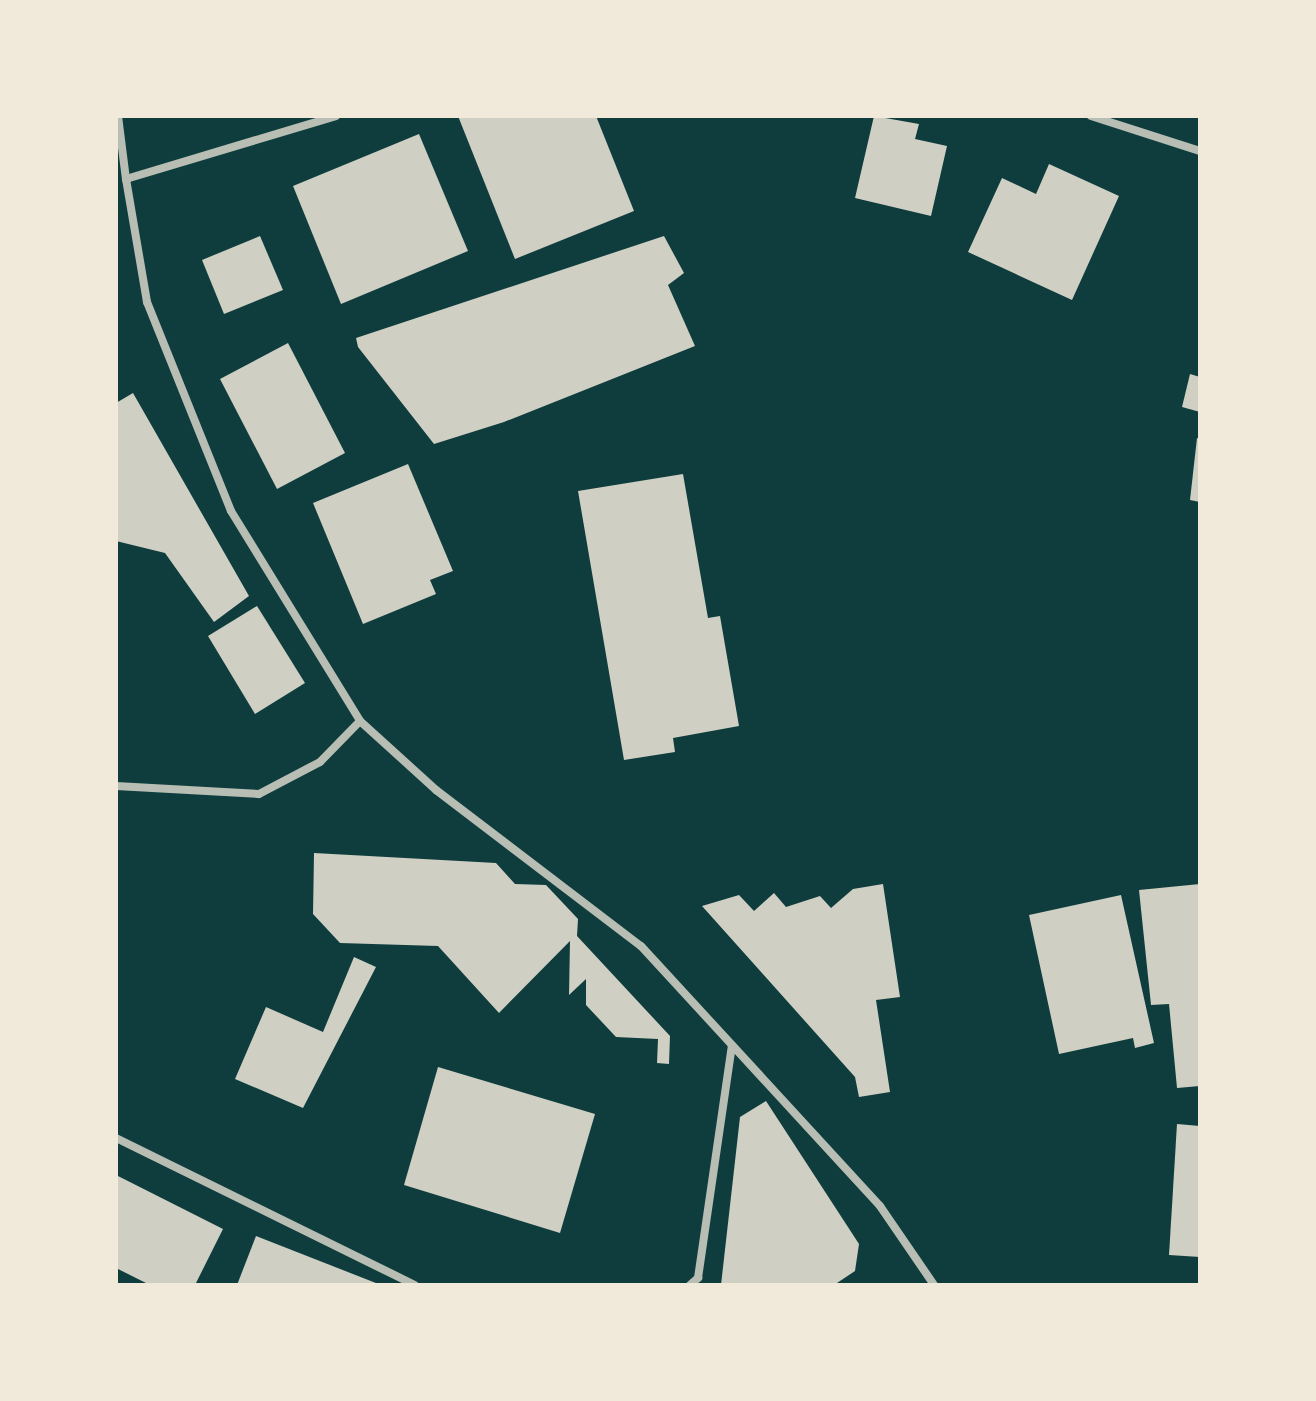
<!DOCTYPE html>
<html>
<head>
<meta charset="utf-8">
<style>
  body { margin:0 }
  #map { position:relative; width:1316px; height:1401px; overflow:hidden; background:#0f3d3e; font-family:Roboto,sans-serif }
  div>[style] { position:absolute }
  .building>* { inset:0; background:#cfcfc3 }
  .minor>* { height:8px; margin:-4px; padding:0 4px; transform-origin:4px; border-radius:4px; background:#b8beb3 }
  span { translate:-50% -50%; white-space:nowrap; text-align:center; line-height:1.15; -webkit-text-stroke:7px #f1e9da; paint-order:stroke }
  .frame { position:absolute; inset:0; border:118px solid #f1e9da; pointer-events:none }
</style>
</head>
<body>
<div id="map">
  <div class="building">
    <i style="clip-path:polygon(458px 116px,596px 116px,634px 211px,515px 259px)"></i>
    <i style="clip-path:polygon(874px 116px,919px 124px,915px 139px,947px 146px,931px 216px,855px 198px)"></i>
    <i style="clip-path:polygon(419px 134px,468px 251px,341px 304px,293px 186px)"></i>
    <i style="clip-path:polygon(1049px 164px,1119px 196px,1072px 300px,968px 252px,1002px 178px,1036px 194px)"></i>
    <i style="clip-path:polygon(260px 236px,283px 290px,224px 314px,202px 260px)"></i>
    <i style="clip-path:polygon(664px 236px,684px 273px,668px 285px,695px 346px,504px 422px,434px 444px,358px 347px,356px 338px)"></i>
    <i style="clip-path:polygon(288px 343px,345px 453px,277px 489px,220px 379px)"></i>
    <i style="clip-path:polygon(1190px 374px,1200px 377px,1200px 412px,1182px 407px)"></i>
    <i style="clip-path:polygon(133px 393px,249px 596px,214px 622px,165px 553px,116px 541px,116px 403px)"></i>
    <i style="clip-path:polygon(1197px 438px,1200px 439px,1200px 502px,1190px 500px)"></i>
    <i style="clip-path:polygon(408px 464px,453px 571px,430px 580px,436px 594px,363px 624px,313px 503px)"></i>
    <i style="clip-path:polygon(683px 474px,708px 618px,720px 616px,739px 726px,673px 738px,675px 752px,624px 760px,578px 491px)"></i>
    <i style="clip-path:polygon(257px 606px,305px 683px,255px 714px,208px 636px)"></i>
    <i style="clip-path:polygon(314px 853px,496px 863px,515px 884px,546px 885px,578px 919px,577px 936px,670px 1036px,669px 1064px,657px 1063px,658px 1039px,616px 1037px,586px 1005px,586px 979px,569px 995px,570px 941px,499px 1013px,438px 946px,340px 943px,313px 914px)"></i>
    <i style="clip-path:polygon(883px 884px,900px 997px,876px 1000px,890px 1092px,859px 1097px,855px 1077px,702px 906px,739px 895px,754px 911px,774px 893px,786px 907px,820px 896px,831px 908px,853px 889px)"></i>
    <i style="clip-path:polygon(1200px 884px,1200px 1086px,1177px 1088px,1169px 1004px,1151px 1005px,1139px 890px)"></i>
    <i style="clip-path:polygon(1121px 895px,1154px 1043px,1135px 1048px,1133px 1038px,1059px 1054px,1029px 915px)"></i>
    <i style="clip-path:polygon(354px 957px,376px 967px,303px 1108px,235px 1079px,266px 1007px,323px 1032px)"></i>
    <i style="clip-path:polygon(438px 1067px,595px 1114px,560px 1233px,404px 1185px)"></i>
    <i style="clip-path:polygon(766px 1101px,859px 1244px,855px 1271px,834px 1285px,721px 1285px,740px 1117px)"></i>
    <i style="clip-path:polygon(1177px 1124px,1200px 1126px,1200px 1257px,1169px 1255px)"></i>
    <i style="clip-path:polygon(116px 1175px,223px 1229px,195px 1285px,150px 1285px,116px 1268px)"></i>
    <i style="clip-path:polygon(256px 1236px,381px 1285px,237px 1285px)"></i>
  </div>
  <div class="minor">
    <i style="left:118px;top:116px;width:64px;rotate:82.8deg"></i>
    <i style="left:126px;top:179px;width:219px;rotate:-16.7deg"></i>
    <i style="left:1091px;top:116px;width:114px;rotate:17.8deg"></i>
    <i style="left:126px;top:179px;width:125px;rotate:80.3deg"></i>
    <i style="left:147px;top:302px;width:225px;rotate:68.1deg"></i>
    <i style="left:231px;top:511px;width:246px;rotate:58.4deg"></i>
    <i style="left:360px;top:721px;width:103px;rotate:42.2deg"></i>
    <i style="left:436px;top:790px;width:258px;rotate:37.3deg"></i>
    <i style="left:641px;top:946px;width:353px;rotate:47.4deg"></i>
    <i style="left:880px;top:1206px;width:96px;rotate:55.6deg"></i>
    <i style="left:116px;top:786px;width:143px;rotate:3.2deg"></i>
    <i style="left:259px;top:794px;width:69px;rotate:-27.7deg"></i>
    <i style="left:320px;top:762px;width:57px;rotate:-45.7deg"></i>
    <i style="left:116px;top:1138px;width:333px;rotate:26.2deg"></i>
    <i style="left:690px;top:1285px;width:11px;rotate:-41deg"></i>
    <i style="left:698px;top:1278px;width:235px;rotate:-81.7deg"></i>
  </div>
  <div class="frame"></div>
</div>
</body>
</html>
